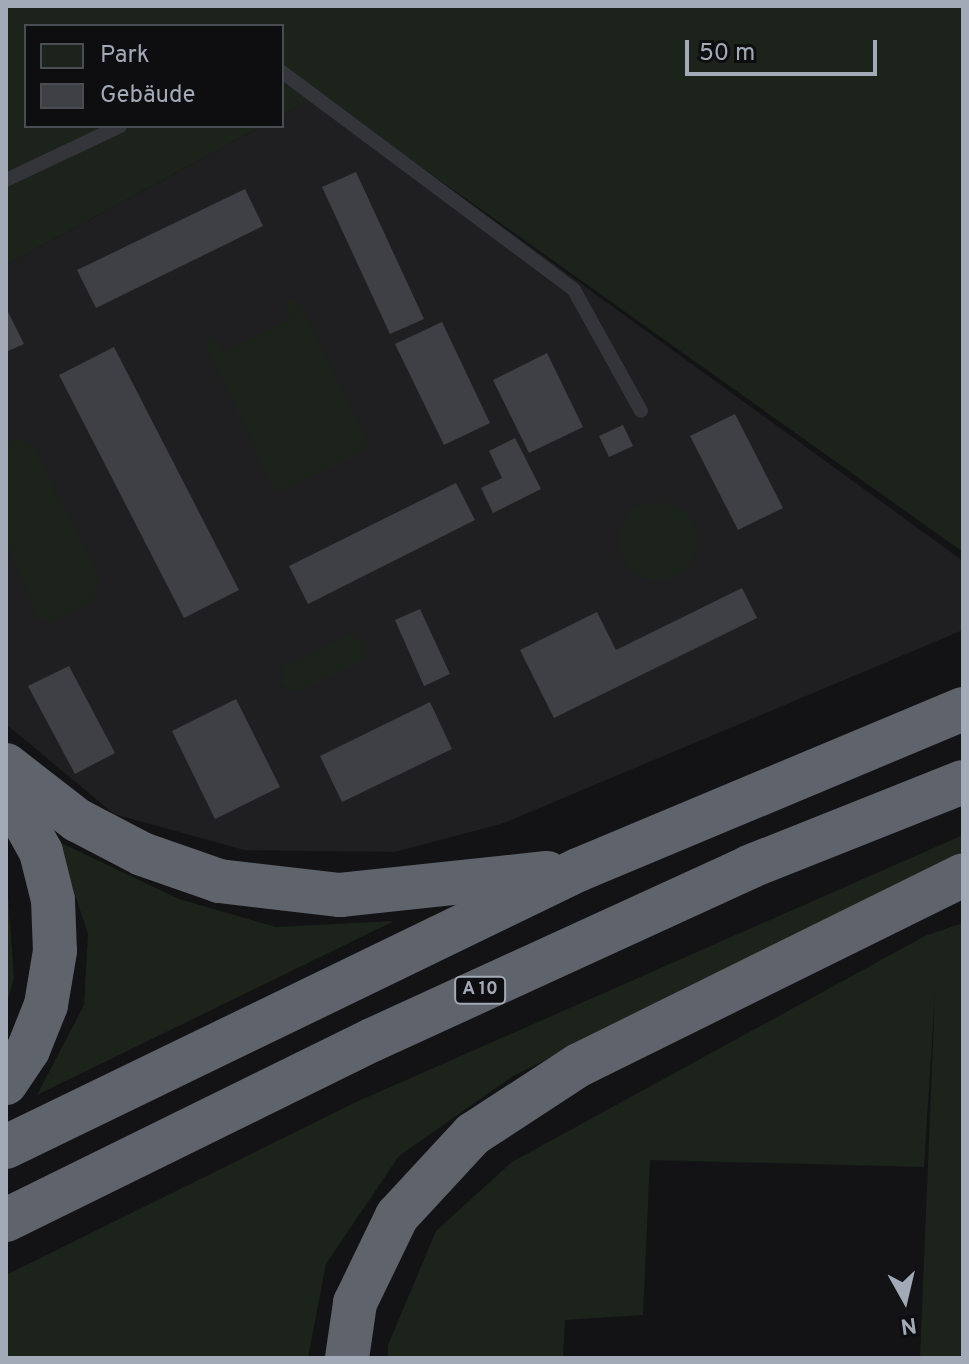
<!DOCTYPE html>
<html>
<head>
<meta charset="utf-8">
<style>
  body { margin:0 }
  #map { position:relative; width:969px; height:1364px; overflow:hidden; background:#131315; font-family:Overpass,sans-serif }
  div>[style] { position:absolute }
  .built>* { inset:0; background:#1f1f22 }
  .green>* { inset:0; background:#1b231b }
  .round { border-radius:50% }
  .building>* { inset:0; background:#3f4045 }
  .lane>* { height:14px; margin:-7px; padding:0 7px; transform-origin:7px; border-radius:7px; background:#33353a }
  .highway>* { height:44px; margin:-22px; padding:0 22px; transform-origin:22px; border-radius:22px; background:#5f636c }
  span { translate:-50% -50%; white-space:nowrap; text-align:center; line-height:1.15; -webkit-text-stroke:6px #0e0e10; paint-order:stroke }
  .shield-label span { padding:2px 6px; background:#0e0e10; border:2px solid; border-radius:6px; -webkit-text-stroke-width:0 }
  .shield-label { font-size:18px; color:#a3aab7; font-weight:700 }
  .frame { position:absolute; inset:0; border:8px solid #a3aab7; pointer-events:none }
  .legend { position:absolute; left:24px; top:24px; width:260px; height:104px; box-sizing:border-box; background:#0e0e10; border:2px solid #4a4c53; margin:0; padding:10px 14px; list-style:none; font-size:24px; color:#a3aab7 }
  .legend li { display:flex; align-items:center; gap:16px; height:40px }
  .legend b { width:40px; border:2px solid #4a4c53 }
  .north { position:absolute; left:865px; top:1260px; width:80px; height:80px; -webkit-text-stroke:6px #0e0e10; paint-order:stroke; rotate:172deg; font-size:22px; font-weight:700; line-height:32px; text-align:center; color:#a3aab7 }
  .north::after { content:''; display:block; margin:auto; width:28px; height:36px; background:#a3aab7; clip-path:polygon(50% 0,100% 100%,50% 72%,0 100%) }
  .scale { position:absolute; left:685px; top:40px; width:192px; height:36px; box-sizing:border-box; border:4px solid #a3aab7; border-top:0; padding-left:10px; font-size:24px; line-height:28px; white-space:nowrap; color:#a3aab7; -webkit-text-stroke:6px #0e0e10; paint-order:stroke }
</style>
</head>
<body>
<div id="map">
  <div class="built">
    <i style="clip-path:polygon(320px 94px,963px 561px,963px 630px,504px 823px,395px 852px,244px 850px,114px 814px,6px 724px,6px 265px,262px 126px,282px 126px,282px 115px)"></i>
  </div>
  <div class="green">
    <i style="clip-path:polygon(6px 6px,963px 6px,963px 552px,320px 95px,282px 115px,282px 26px,26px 26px,26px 126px,262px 126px,6px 265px)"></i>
    <i style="clip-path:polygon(289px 300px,302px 307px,367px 444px,364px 451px,281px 491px,273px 487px,206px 345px,214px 336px,223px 353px,290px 319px,283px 303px)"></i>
    <i style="clip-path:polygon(22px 438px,33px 446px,99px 579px,94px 601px,53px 622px,37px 616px,6px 542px,6px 443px)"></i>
    <i class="round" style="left:619px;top:502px;width:78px;height:78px"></i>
    <i style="clip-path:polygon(350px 635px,364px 642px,363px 660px,297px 692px,282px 685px,284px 667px)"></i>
    <i style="clip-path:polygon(963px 835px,963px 853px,513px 1076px,399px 1156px,326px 1264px,308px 1358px,6px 1358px,6px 1275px,354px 1103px)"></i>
    <i style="clip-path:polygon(57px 841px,179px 899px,276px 927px,394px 921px,37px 1095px,84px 1005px,88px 934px)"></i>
    <i style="clip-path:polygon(6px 865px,14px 979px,6px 1006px)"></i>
    <i style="clip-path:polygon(963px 923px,963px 1358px,920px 1358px,935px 993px,924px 1167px,650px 1160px,643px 1315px,565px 1320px,563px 1358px,388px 1358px,388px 1345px,436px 1231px,512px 1162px,925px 936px)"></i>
  </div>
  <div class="building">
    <i style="clip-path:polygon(356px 172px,424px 319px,390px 334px,322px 187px)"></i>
    <i style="clip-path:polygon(245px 189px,263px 226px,96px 308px,77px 270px)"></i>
    <i style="clip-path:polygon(6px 308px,24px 344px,6px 352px)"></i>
    <i style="clip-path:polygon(442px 322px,490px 423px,444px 445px,395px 344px)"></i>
    <i style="clip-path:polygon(114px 347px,239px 590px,184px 618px,59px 375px)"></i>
    <i style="clip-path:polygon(547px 353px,583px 427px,529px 453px,493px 380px)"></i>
    <i style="clip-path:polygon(735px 414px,783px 508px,738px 530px,690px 436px)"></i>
    <i style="clip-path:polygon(623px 425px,633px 446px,609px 457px,599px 436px)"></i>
    <i style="clip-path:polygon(515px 438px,541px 489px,493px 513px,481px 488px,502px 478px,489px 451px)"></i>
    <i style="clip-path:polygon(456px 483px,475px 520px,308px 604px,289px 566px)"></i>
    <i style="clip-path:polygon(742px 588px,757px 618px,554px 718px,520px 650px,597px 612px,616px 650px)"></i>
    <i style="clip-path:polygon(420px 609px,450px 674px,424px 686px,395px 620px)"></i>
    <i style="clip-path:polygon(69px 666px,115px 753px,75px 774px,28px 686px)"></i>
    <i style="clip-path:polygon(236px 699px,280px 787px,215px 819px,172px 731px)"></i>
    <i style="clip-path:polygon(430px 702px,452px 749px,342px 802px,320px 756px)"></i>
  </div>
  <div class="lane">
    <i style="left:282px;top:72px;width:364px;rotate:36.7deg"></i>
    <i style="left:574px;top:290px;width:138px;rotate:61deg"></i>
    <i style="left:6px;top:180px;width:126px;rotate:-25.3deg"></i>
  </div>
  <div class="highway">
    <i style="left:6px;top:765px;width:90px;rotate:37.8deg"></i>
    <i style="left:77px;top:820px;width:73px;rotate:27.6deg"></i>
    <i style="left:142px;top:854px;width:82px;rotate:19.3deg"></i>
    <i style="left:219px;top:881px;width:122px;rotate:6.6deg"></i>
    <i style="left:340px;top:895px;width:208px;rotate:-6.1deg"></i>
    <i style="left:6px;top:789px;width:72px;rotate:60.9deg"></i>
    <i style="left:41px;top:852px;width:49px;rotate:76deg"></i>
    <i style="left:53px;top:900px;width:51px;rotate:87.8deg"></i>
    <i style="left:55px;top:951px;width:55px;rotate:99.5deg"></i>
    <i style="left:46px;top:1005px;width:48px;rotate:111.8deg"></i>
    <i style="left:28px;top:1050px;width:40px;rotate:124deg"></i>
    <i style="left:6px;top:1147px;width:636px;rotate:-25.84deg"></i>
    <i style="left:578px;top:870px;width:417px;rotate:-22.7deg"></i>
    <i style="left:6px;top:1220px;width:408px;rotate:-26.2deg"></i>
    <i style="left:372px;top:1040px;width:415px;rotate:-24.6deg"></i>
    <i style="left:749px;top:867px;width:230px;rotate:-21.7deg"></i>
    <i style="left:347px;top:1358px;width:56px;rotate:-81.7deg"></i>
    <i style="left:355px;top:1303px;width:97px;rotate:-64.2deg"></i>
    <i style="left:397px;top:1216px;width:112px;rotate:-47.2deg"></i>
    <i style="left:473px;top:1134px;width:126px;rotate:-33.1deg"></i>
    <i style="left:579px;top:1065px;width:428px;rotate:-26.3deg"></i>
  </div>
  <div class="shield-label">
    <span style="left:480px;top:990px">A 10</span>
  </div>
  <div class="frame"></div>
  <ul class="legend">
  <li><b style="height:22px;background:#1b231b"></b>Park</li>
  <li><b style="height:22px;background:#3f4045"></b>Gebäude</li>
  </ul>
  <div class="north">N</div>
  <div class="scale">50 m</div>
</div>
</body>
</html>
